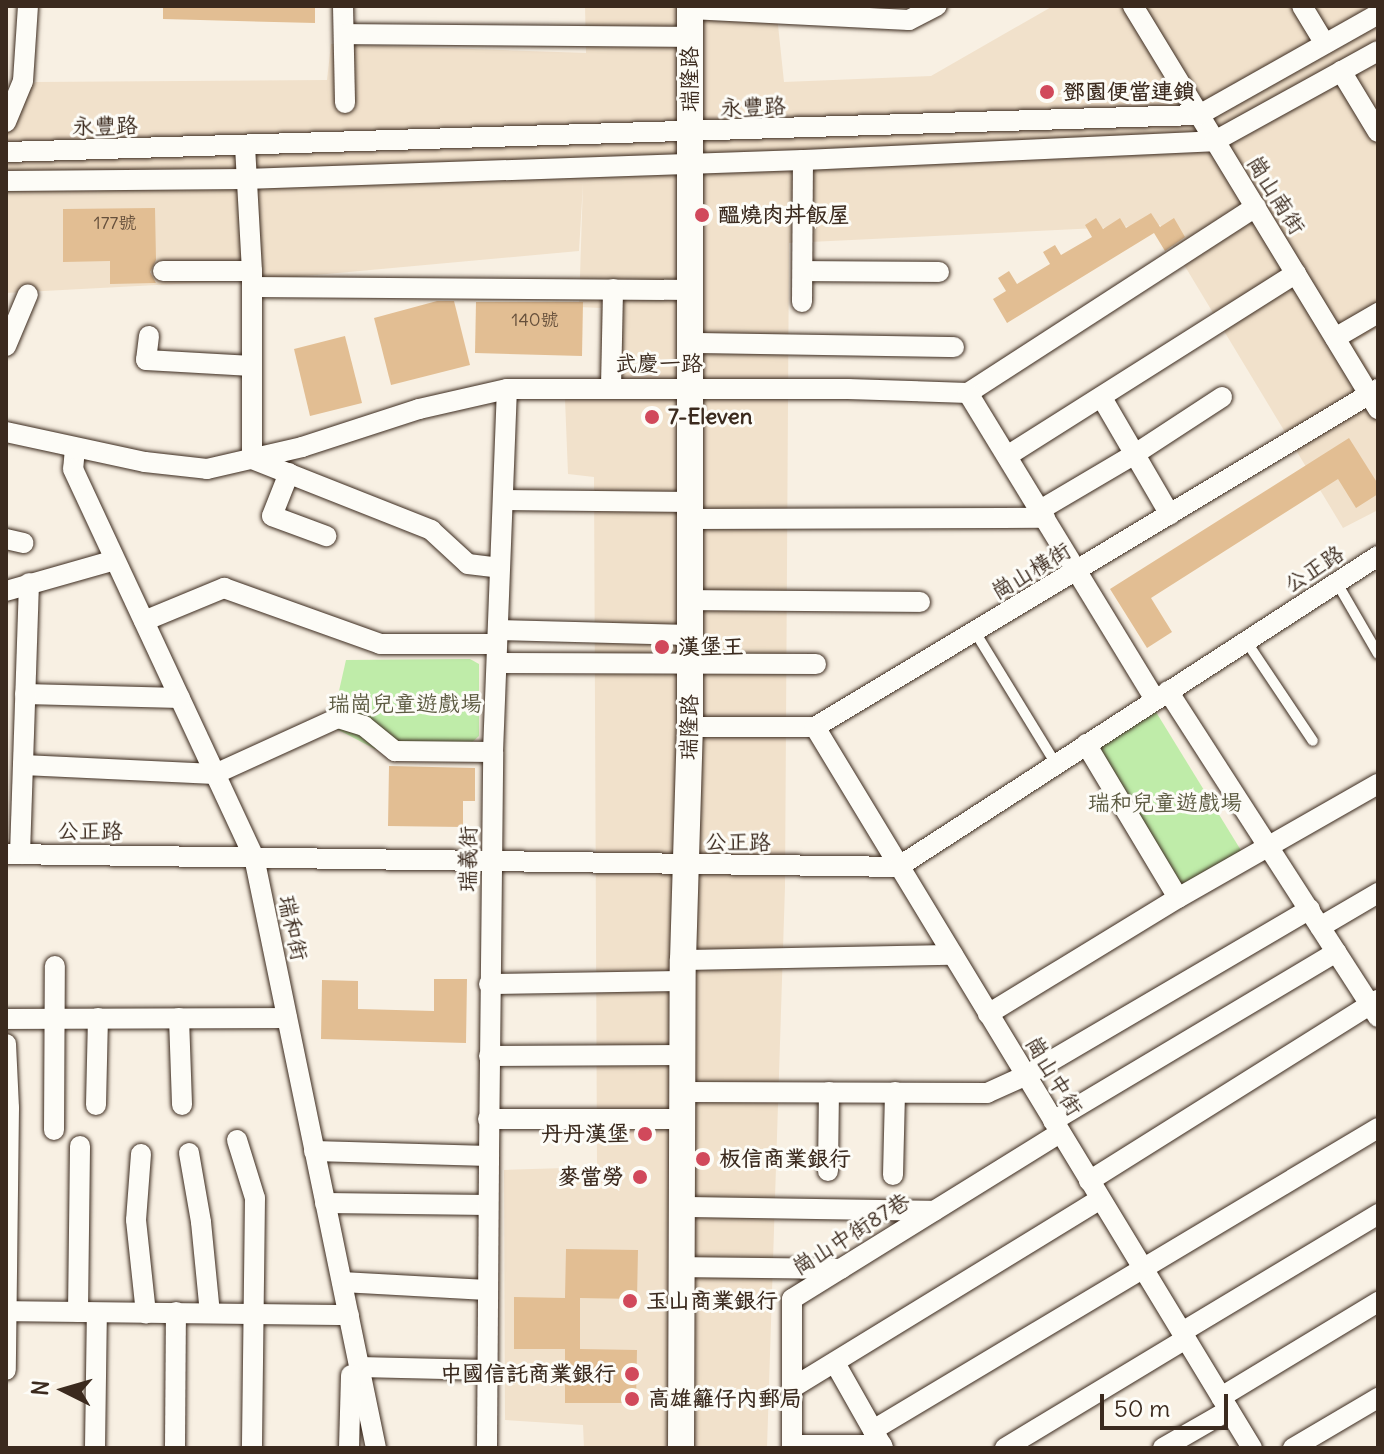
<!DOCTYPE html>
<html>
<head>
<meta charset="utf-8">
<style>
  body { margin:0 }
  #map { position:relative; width:1384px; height:1454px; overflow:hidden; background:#f8f0e3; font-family:Delius,"LXGW WenKai TC",sans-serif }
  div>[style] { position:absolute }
  .built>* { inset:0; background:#f1e1cb }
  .green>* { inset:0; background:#bfeca9 }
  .building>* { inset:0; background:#e2be93 }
  .roads { filter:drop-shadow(0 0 2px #3b2a1e) drop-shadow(0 0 2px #3b2a1e) }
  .service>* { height:10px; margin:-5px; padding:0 5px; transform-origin:5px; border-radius:5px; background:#fdfcf7 }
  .minor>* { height:20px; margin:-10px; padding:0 10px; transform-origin:10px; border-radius:10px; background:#fdfcf7 }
  .tertiary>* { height:26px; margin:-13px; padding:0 13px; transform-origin:13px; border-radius:13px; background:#fdfcf7 }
  .dots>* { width:22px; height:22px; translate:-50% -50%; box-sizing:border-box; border:4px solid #fdfcf7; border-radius:50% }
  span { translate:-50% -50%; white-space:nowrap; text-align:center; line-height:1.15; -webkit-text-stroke:6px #fdfcf7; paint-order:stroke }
  .number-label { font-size:18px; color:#654f3b }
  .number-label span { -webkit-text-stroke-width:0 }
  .street-label { font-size:22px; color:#3b2a1e }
  .poi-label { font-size:22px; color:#3b2a1e; font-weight:700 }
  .left { translate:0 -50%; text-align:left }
  .right { translate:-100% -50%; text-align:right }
  .park-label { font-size:22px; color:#5c5a41 }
  .frame { position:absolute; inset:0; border:8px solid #3b2a1e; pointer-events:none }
  .north { position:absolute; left:24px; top:1350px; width:80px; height:80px; -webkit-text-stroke:6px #fdfcf7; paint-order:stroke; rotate:275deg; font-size:22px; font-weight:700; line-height:32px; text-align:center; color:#3b2a1e }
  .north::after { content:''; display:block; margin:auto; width:28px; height:36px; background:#3b2a1e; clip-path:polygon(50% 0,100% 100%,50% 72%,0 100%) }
  .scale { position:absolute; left:1100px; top:1394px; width:128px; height:36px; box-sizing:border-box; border:4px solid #3b2a1e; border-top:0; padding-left:10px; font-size:24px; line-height:28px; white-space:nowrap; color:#3b2a1e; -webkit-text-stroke:6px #fdfcf7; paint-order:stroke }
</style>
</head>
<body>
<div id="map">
  <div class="built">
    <i style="clip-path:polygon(585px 6px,776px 6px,784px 82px,931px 76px,1053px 6px,1378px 6px,1378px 327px,1353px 343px,1378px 385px,1378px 510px,1343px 528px,1160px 225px,789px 243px,785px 887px,767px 1448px,584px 1448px,583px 1425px,505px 1420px,504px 1170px,597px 1167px,594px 477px,568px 474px,565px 399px,600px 395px,601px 308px,579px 307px,583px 183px,579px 251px,272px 279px,6px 293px,6px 96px,36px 82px,327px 80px,331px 44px,586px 53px)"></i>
  </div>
  <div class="green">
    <i style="clip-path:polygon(470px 659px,479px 664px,479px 736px,470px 744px,375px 749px,331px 726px,346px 660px)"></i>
    <i style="clip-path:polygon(1156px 712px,1242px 852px,1174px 894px,1089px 754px)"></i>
  </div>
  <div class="building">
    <i style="clip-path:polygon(163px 6px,315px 6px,315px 23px,163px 19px)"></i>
    <i style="clip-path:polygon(155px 208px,156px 260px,150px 272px,156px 283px,110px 284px,110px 261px,63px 262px,63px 209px)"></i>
    <i style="clip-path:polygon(1151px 213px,1160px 227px,1174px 218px,1185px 237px,1165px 251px,1154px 233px,1007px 323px,993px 299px,1006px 291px,998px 278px,1009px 271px,1017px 284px,1050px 264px,1043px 252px,1055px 245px,1061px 255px,1092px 237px,1085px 225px,1096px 218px,1103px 229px,1120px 218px,1126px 228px)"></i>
    <i style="clip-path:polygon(437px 301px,454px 301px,470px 365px,391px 385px,374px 318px)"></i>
    <i style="clip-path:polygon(476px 302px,583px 302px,582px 356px,475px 353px)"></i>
    <i style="clip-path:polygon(345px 336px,362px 403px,310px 416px,294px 349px)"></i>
    <i style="clip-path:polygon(1349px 438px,1378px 484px,1378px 494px,1356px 508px,1338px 479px,1151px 598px,1172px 632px,1147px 648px,1110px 589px)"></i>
    <i style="clip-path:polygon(389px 766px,475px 768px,475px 801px,463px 801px,463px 827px,388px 826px)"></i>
    <i style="clip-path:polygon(434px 979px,467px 979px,466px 1043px,321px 1039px,322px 980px,358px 981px,358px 1009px,434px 1011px)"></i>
    <i style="clip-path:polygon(566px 1249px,638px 1250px,637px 1299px,580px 1298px,580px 1349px,637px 1350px,636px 1403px,565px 1403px,565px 1349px,514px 1349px,514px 1297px,565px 1298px)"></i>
  </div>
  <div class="roads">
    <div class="service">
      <i style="left:1337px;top:583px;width:82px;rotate:60deg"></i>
      <i style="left:975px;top:632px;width:155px;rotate:58.5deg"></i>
      <i style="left:1246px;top:641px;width:120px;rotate:56.2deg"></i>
    </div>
    <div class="minor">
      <i style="left:343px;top:6px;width:97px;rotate:88.8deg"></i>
      <i style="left:1133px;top:6px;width:472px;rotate:58.7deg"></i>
      <i style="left:1302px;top:6px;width:44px;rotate:58.8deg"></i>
      <i style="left:690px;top:9px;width:219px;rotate:2.9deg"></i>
      <i style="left:909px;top:20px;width:31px;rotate:-27deg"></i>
      <i style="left:344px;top:34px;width:346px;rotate:0.5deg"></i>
      <i style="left:1341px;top:71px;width:71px;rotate:58.8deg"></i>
      <i style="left:6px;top:122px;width:44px;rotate:-67.5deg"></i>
      <i style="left:23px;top:81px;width:75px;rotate:-86.2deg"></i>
      <i style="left:245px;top:146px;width:125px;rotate:86.8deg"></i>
      <i style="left:252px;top:271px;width:188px;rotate:90deg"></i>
      <i style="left:252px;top:459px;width:193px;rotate:21.6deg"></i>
      <i style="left:431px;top:530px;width:50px;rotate:42.6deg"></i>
      <i style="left:468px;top:564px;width:32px;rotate:7deg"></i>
      <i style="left:6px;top:152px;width:1194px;rotate:-1.78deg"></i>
      <i style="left:1199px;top:115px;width:206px;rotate:-29.4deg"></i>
      <i style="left:6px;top:181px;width:239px;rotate:-0.5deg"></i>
      <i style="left:245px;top:179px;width:558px;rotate:-1.95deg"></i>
      <i style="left:803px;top:160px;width:412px;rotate:-2.6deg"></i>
      <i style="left:1215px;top:141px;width:186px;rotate:-28.9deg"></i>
      <i style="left:163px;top:271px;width:89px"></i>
      <i style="left:803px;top:271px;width:136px;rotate:0.4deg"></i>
      <i style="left:252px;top:287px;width:440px;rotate:0.4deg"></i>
      <i style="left:802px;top:302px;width:142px;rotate:-89.6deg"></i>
      <i style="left:149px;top:336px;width:24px;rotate:97deg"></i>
      <i style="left:146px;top:360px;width:106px;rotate:3.2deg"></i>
      <i style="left:1335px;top:338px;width:50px;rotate:-30.2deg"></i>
      <i style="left:692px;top:343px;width:262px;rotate:0.9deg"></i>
      <i style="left:6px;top:346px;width:56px;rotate:-67.1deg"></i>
      <i style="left:611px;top:387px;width:98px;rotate:-88.8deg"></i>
      <i style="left:968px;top:393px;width:343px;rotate:-32.9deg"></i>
      <i style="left:1102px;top:398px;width:135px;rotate:59.8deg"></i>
      <i style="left:6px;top:432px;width:142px;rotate:12.2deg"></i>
      <i style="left:145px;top:462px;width:62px;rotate:6.4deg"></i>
      <i style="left:207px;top:469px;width:98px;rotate:-13deg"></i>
      <i style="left:302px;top:447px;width:123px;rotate:-18deg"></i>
      <i style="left:419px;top:409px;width:90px;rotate:-12.8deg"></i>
      <i style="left:507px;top:389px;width:341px"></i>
      <i style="left:848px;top:389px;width:120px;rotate:1.9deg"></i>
      <i style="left:968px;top:393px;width:359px;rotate:58.6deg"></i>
      <i style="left:75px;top:448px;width:21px;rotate:95deg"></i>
      <i style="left:73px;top:469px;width:428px;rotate:65deg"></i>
      <i style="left:254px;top:857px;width:603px;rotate:78.34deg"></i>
      <i style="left:1007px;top:456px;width:342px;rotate:-32.3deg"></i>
      <i style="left:289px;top:473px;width:46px;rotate:111.6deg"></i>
      <i style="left:272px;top:516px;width:58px;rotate:20.3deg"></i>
      <i style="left:503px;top:500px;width:188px;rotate:0.6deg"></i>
      <i style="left:1040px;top:510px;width:110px;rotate:-30.5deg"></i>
      <i style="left:1135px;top:454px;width:104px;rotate:-33.2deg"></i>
      <i style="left:691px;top:519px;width:354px;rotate:-0.2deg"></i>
      <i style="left:6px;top:539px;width:18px;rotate:13deg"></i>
      <i style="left:6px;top:591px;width:113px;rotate:-15.9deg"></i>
      <i style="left:690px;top:600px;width:230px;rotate:0.5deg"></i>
      <i style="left:144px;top:621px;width:87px;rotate:-22.4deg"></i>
      <i style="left:224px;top:588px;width:166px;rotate:19.7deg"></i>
      <i style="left:380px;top:644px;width:117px"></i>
      <i style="left:498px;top:630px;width:192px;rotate:1.5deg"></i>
      <i style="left:497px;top:663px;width:319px;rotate:0.2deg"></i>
      <i style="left:1168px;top:691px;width:388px;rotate:57.2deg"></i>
      <i style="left:25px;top:694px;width:155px;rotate:1.5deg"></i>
      <i style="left:690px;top:727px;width:125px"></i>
      <i style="left:815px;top:727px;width:657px;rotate:-30.98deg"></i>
      <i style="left:815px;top:727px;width:843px;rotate:58.78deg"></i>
      <i style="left:1086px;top:744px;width:179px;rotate:59.1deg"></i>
      <i style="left:23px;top:765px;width:192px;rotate:2.7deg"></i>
      <i style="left:215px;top:774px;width:135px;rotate:-24.5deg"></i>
      <i style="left:338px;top:718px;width:27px;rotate:17deg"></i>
      <i style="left:364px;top:726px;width:40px;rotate:39deg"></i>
      <i style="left:395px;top:751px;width:98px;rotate:0.6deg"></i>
      <i style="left:6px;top:854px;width:892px;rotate:0.83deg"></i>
      <i style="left:898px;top:867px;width:572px;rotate:-32.94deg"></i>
      <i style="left:20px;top:854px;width:271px;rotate:-88.1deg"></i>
      <i style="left:1320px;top:927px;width:67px;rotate:-30.4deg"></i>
      <i style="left:683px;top:960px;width:270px;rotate:-1.1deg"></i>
      <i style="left:489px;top:984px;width:195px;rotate:-0.9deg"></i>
      <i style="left:988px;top:1014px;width:223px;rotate:-31.4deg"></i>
      <i style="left:1178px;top:898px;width:230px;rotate:-29.7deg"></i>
      <i style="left:179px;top:1018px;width:87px;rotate:88deg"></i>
      <i style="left:6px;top:1019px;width:281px;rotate:-0.2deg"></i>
      <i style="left:6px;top:1044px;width:64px;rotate:87.3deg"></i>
      <i style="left:9px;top:1108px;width:262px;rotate:90.7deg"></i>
      <i style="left:489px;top:1056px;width:194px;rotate:-0.3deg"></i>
      <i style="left:682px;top:1092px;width:305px;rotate:0.2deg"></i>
      <i style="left:987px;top:1093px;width:44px;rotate:-24.2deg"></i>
      <i style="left:1027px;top:1075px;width:328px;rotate:-30.4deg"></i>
      <i style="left:96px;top:1105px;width:87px;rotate:-88.7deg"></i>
      <i style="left:488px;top:1119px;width:195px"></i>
      <i style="left:1053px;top:1121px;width:330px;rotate:-30.8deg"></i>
      <i style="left:54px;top:1130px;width:164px;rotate:-89.7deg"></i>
      <i style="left:237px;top:1140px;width:61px;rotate:72.8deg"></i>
      <i style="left:255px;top:1198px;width:250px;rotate:90.7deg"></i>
      <i style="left:314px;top:1151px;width:175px;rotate:1.6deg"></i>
      <i style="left:489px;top:1156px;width:404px;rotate:-89.4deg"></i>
      <i style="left:493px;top:752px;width:363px;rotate:-87.8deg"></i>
      <i style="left:189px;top:1153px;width:70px;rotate:80.1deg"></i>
      <i style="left:201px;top:1222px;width:91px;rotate:84.4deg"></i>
      <i style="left:141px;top:1154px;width:66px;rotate:94.3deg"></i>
      <i style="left:136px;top:1220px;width:94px;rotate:83.9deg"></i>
      <i style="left:828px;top:1171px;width:79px;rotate:-89.3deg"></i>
      <i style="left:893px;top:1175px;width:83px;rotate:-88.6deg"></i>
      <i style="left:1089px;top:1181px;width:341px;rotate:-32.1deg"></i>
      <i style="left:325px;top:1203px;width:163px;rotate:0.7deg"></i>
      <i style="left:682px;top:1207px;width:252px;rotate:0.9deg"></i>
      <i style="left:682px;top:1267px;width:159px;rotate:0.7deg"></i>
      <i style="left:342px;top:1282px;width:145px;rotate:3.2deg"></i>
      <i style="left:6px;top:1311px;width:343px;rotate:0.7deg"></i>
      <i style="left:78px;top:1312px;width:166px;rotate:-89.3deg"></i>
      <i style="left:1182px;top:1332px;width:229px;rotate:-31deg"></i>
      <i style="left:835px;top:1363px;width:98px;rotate:60.5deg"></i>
      <i style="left:359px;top:1367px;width:128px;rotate:1.3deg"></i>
      <i style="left:792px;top:1388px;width:361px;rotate:-31.5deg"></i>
      <i style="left:1221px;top:1397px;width:184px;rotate:-31.2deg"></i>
      <i style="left:873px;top:1430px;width:588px;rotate:-30.88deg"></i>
      <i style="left:792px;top:1445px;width:90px"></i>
      <i style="left:95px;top:1448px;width:135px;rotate:-89.2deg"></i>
      <i style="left:175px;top:1448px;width:136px;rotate:-89.6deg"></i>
      <i style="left:349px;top:1448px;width:73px;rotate:-88.4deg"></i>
      <i style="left:487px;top:1448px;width:292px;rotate:-89.6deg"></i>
      <i style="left:792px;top:1448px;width:149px;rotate:-90deg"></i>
      <i style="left:792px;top:1299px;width:315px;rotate:-31.8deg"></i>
      <i style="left:1005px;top:1448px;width:211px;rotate:-31.1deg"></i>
      <i style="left:1163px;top:1448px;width:76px;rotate:-29.9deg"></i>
      <i style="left:1293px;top:1448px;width:99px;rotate:-30.5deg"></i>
    </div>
    <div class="tertiary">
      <i style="left:681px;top:1448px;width:488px;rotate:-89.8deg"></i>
      <i style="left:683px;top:960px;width:233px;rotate:-88.3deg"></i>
      <i style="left:690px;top:727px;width:721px;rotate:-90deg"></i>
    </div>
  </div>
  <div class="dots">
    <i style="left:1047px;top:92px;background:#d1495b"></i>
    <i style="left:702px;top:215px;background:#d1495b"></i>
    <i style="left:652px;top:417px;background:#d1495b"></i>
    <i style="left:662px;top:647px;background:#d1495b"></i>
    <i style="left:645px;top:1134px;background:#d1495b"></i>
    <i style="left:703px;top:1159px;background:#d1495b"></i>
    <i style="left:640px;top:1177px;background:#d1495b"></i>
    <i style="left:630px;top:1301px;background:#d1495b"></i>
    <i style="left:632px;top:1374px;background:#d1495b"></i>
    <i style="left:632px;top:1399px;background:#d1495b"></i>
  </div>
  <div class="number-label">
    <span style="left:115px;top:223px">177號</span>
    <span style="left:535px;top:320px">140號</span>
  </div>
  <div class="street-label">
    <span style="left:690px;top:79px;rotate:-90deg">瑞隆路</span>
    <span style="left:753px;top:107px;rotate:-2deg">永豐路</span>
    <span style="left:105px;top:126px;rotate:-1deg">永豐路</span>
    <span style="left:1276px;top:195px;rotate:58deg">崗山南街</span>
    <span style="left:659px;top:364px">武慶一路</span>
    <span style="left:1314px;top:569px;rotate:-33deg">公正路</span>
    <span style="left:1031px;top:571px;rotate:-31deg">崗山橫街</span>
    <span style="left:689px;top:727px;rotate:-89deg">瑞隆路</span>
    <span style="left:90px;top:831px;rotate:1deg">公正路</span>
    <span style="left:738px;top:842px;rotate:1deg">公正路</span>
    <span style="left:468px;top:859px;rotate:-89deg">瑞義街</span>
    <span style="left:293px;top:928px;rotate:78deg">瑞和街</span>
    <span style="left:1054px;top:1076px;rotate:59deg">崗山中街</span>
    <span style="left:851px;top:1234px;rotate:-32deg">崗山中街87巷</span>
  </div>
  <div class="poi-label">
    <span class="left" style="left:1063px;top:92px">鄧園便當連鎖</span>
    <span class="left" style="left:718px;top:215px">醞燒肉丼飯屋</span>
    <span class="left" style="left:668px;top:417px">7-Eleven</span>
    <span class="left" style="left:678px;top:647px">漢堡王</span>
    <span class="right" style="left:629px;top:1134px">丹丹漢堡</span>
    <span class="left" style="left:719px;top:1159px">板信商業銀行</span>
    <span class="right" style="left:624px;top:1177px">麥當勞</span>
    <span class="left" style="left:646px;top:1301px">玉山商業銀行</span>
    <span class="right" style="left:616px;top:1374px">中國信託商業銀行</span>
    <span class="left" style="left:648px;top:1399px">高雄籬仔內郵局</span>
  </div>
  <div class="park-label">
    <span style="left:405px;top:704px">瑞崗兒童遊戲場</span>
    <span style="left:1165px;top:803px">瑞和兒童遊戲場</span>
  </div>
  <div class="frame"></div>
  <div class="north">N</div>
  <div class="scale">50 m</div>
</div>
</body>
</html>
